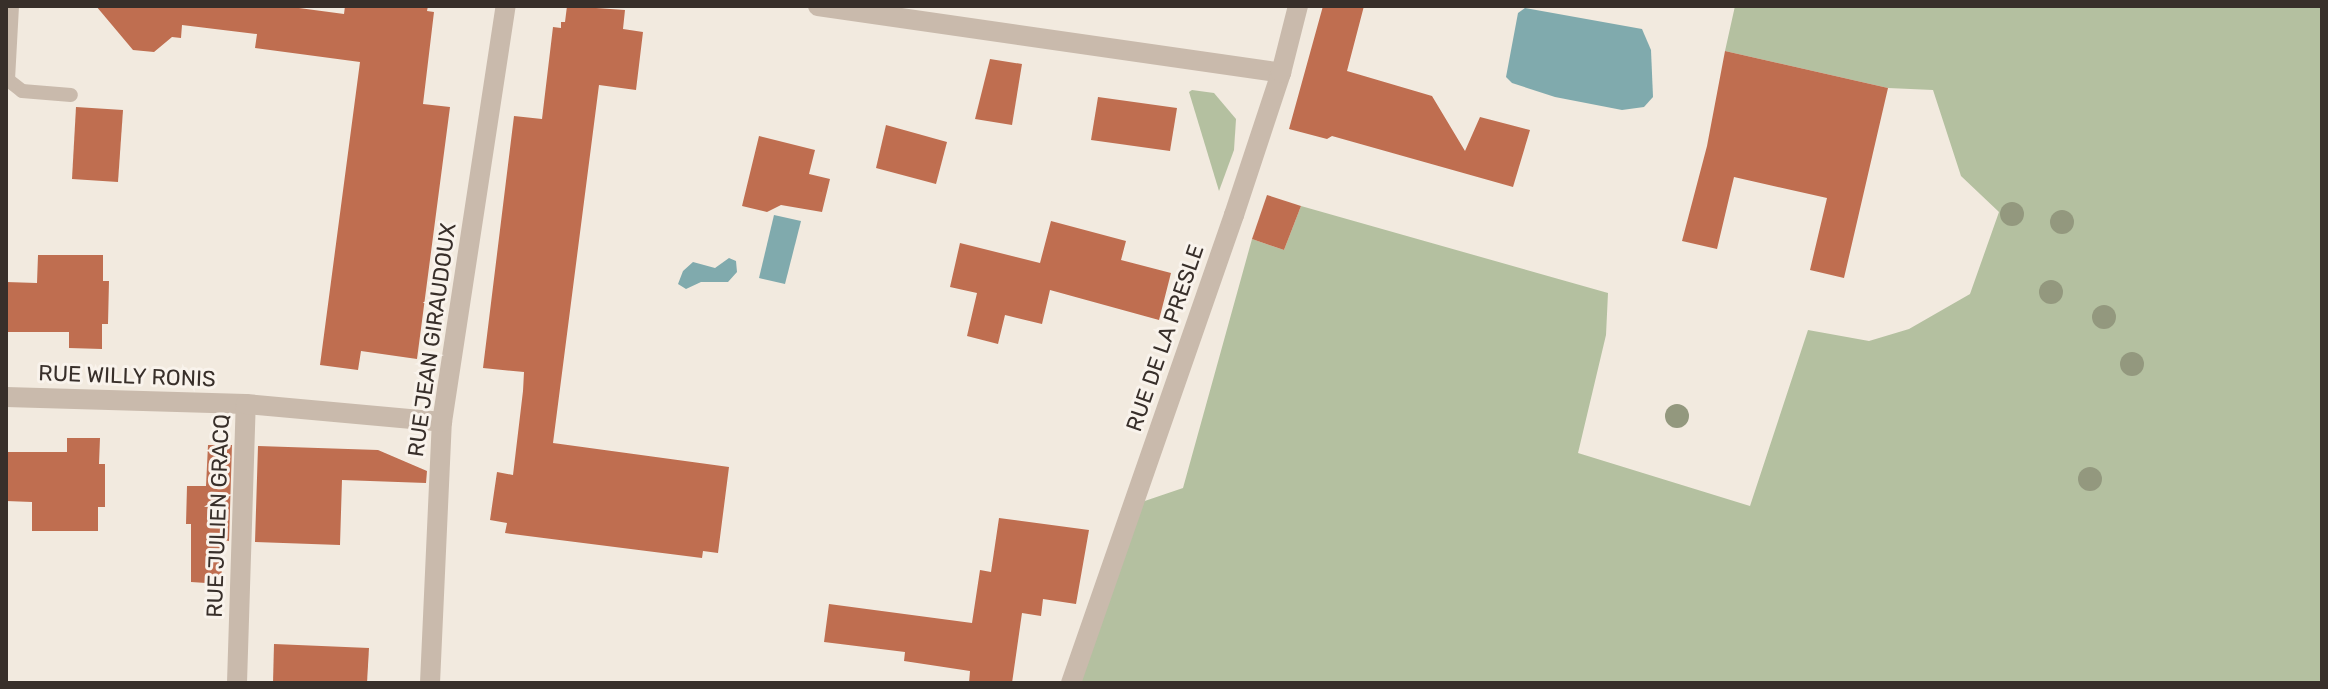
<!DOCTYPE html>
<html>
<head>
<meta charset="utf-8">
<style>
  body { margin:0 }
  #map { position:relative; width:2328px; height:689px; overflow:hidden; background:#f2eadf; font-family:Rubik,sans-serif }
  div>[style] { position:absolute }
  .green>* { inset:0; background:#b4c0a0 }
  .water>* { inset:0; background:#80aaad }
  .building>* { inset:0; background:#bf6e50 }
  .service>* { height:14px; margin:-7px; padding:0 7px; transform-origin:7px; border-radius:7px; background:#c9baac }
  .minor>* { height:20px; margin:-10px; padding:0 10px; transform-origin:10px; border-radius:10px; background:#c9baac }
  .trees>* { width:24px; height:24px; margin:-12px; border-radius:50%; background:#93987e }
  span { translate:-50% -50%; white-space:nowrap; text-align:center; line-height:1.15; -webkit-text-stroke:6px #f9f3ec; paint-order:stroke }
  .street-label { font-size:22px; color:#382f2a }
  .frame { position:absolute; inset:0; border:8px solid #382f2a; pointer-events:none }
</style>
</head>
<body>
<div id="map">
  <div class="green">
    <i style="clip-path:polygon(1735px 6px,2322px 6px,2322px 683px,1071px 683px,1130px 506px,1183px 488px,1252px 239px,1284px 250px,1301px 206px,1608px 293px,1606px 335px,1578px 453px,1750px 506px,1808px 330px,1869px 341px,1909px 329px,1970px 294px,1999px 212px,1961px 176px,1933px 90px,1888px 88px,1725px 51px)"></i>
    <i style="clip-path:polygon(1192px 90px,1214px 93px,1236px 119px,1234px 150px,1219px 191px,1189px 92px)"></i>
  </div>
  <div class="water">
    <i style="clip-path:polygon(1525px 8px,1642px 29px,1651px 50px,1653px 97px,1644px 107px,1622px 110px,1555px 97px,1512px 83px,1506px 77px,1518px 13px)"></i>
    <i style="clip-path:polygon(774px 215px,801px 221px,785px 284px,759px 278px)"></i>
    <i style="clip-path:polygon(729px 258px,736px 261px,737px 272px,728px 282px,701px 282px,686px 289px,678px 284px,683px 271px,693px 262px,715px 268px)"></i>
  </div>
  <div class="building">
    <i style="clip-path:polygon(96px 6px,284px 6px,344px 14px,345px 6px,428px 6px,427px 11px,434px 12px,423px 104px,450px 107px,417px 359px,361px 351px,358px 370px,320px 365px,360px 62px,255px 48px,257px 34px,182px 25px,181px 38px,172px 37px,154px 52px,133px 50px)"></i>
    <i style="clip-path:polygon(567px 6px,625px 10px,623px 29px,643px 32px,636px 90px,599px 85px,553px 443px,729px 467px,718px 553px,703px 551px,702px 558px,505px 533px,507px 523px,490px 520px,497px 472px,513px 475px,523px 391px,524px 372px,483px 368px,514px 116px,542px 119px,553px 27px,561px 28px,561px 22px,565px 22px)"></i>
    <i style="clip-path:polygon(1323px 6px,1364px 6px,1347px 71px,1432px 96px,1465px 151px,1480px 117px,1530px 130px,1513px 187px,1332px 136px,1327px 139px,1289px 129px)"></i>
    <i style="clip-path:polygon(1725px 51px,1888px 88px,1844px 278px,1810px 270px,1827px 198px,1734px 177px,1717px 249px,1682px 241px,1707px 146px)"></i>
    <i style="clip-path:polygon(990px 59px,1022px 64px,1012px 125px,975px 119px)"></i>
    <i style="clip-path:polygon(1098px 97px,1177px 108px,1170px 151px,1091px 140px)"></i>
    <i style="clip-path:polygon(76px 107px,123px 110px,118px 182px,72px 179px)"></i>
    <i style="clip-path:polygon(886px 125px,947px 142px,936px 184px,876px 168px)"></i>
    <i style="clip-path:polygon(759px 136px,815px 150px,809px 174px,830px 179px,822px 212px,781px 205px,767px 212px,742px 206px)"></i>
    <i style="clip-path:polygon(1267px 195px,1301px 206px,1284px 250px,1252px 239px)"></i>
    <i style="clip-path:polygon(1051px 221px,1126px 241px,1121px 260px,1171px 273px,1159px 320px,1050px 290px,1042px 324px,1005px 315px,998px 344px,967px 336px,977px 293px,950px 287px,960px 243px,1040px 263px)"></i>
    <i style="clip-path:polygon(38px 255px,103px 255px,103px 281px,109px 281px,108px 324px,102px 324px,102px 349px,69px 348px,69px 332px,6px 332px,6px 282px,37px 283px)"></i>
    <i style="clip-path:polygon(67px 438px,100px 438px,99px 464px,105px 464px,105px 507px,98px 507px,98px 531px,32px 531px,32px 502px,6px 501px,6px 452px,67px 452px)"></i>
    <i style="clip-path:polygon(208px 445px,232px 445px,229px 541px,223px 540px,221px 584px,191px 582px,191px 524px,186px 524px,187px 486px,206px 486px)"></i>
    <i style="clip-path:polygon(258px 446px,378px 450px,427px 471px,426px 483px,342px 480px,340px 545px,255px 542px)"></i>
    <i style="clip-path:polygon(999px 518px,1089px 530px,1076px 604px,1043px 599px,1041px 616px,1022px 613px,1012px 683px,969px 683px,970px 671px,904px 661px,905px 652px,824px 642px,829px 604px,972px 623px,980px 570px,991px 572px)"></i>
    <i style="clip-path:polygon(274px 644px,369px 648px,367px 683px,273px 683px)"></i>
  </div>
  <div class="service">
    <i style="left:12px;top:6px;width:74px;rotate:93.1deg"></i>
    <i style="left:8px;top:80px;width:18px;rotate:38deg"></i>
    <i style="left:22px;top:91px;width:49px;rotate:4.7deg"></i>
  </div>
  <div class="minor">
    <i style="left:818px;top:6px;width:468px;rotate:8.2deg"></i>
    <i style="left:6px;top:397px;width:240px;rotate:1.7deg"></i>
    <i style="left:237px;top:683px;width:279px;rotate:-88.2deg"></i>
    <i style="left:246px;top:404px;width:197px;rotate:5.2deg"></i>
    <i style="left:430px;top:683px;width:261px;rotate:-87.4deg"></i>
    <i style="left:442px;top:422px;width:421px;rotate:-81.3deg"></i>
    <i style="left:1071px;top:683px;width:496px;rotate:-70.8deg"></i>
    <i style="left:1234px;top:215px;width:150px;rotate:-71.7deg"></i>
    <i style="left:1281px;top:73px;width:69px;rotate:-75.8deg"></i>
  </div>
  <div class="trees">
    <i style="left:2012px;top:214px"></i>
    <i style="left:2062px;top:222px"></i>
    <i style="left:2051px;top:292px"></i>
    <i style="left:2104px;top:317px"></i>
    <i style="left:2132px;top:364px"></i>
    <i style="left:1677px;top:416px"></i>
    <i style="left:2090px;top:479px"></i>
  </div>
  <div class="street-label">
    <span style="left:1165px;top:338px;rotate:-71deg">RUE DE LA PRESLE</span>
    <span style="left:432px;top:340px;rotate:-82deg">RUE JEAN GIRAUDOUX</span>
    <span style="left:127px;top:376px;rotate:2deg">RUE WILLY RONIS</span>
    <span style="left:218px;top:516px;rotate:-88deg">RUE JULIEN GRACQ</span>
  </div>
  <div class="frame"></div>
</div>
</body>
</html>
